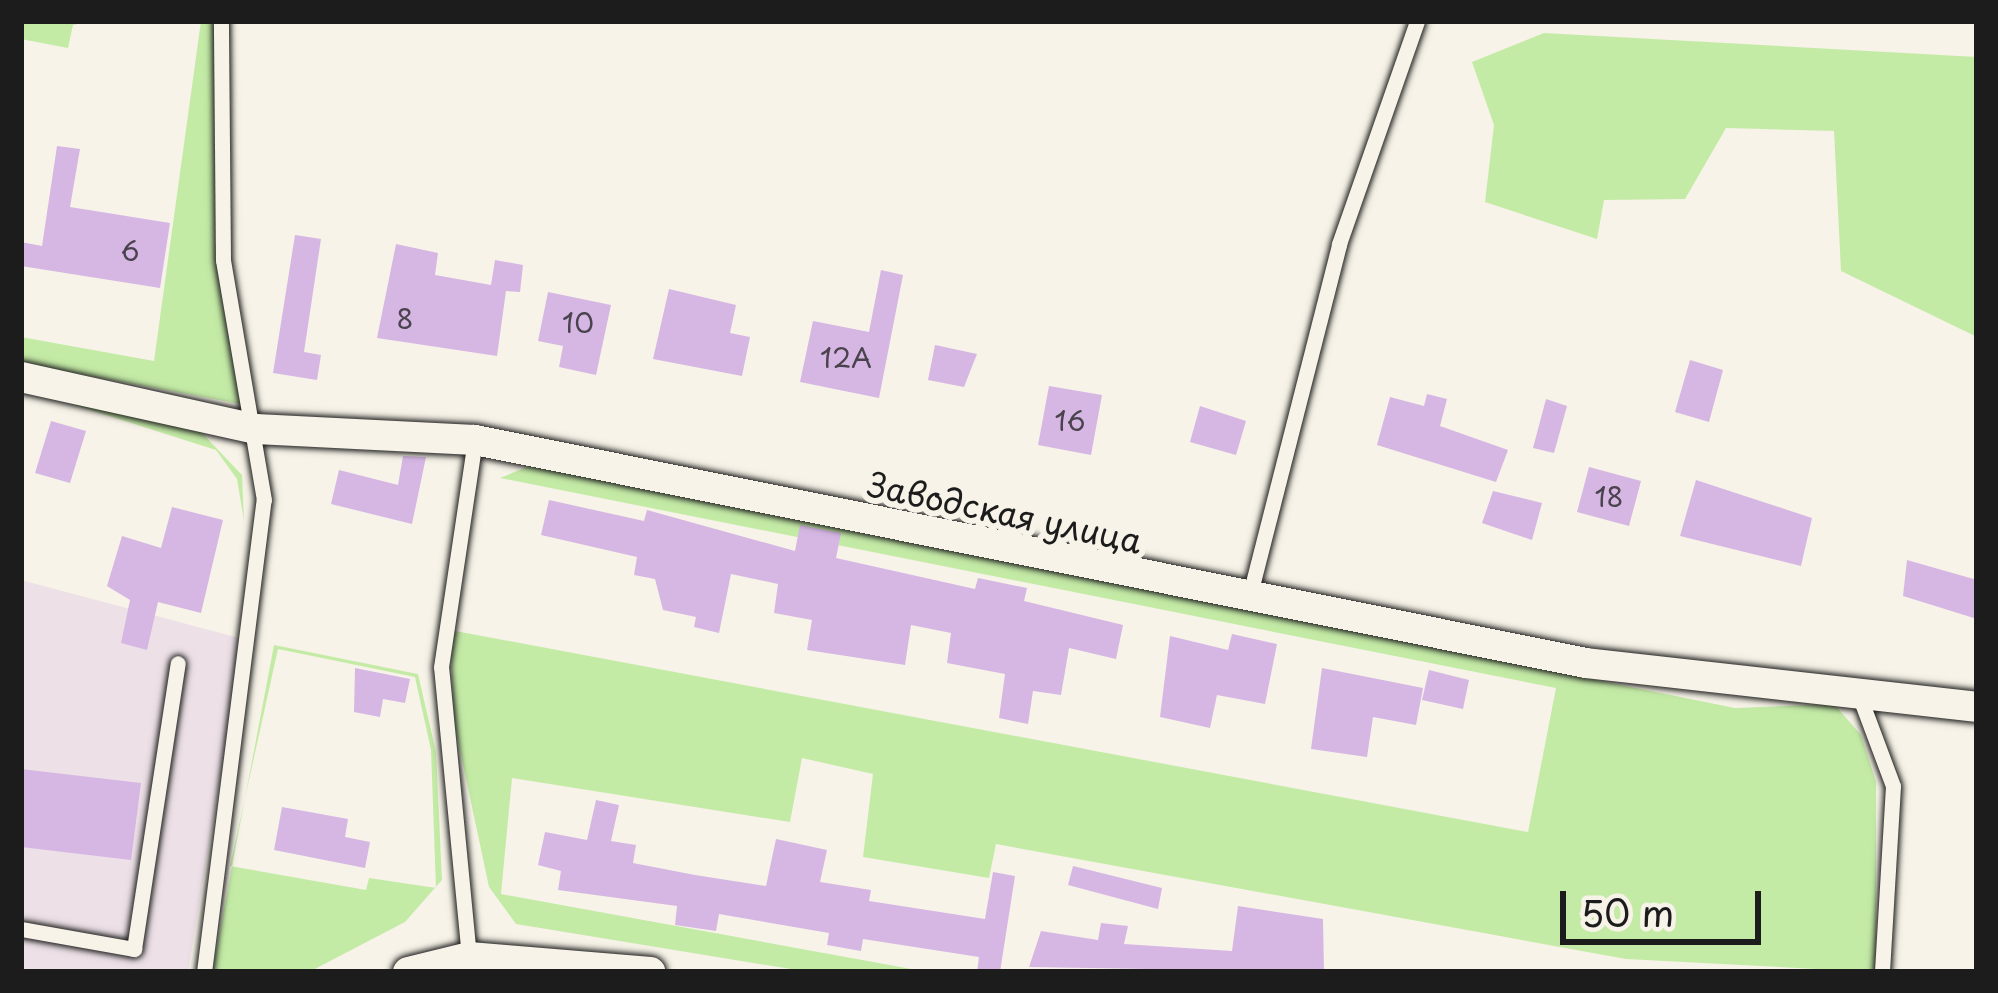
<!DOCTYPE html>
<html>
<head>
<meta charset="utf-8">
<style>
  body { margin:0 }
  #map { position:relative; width:1998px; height:993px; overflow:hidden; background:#f7f3e8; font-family:"Playpen Sans",sans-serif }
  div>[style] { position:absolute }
  .built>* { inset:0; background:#ede1e7 }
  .green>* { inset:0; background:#c4eba6 }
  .building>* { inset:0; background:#d6b7e4 }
  .roads { filter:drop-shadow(0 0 3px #1c1c1c) drop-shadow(0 0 3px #1c1c1c) }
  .lane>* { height:15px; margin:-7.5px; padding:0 7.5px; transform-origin:7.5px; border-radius:7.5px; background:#f7f3e8 }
  .street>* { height:30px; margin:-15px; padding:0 15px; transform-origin:15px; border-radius:15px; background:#f7f3e8 }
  span { translate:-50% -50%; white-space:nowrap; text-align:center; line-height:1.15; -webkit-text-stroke:12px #f7f3e8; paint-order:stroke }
  .number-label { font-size:27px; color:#4a434e }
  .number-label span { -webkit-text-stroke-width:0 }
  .street-label { font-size:33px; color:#1c1c1c }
  .frame { position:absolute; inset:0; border:24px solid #1c1c1c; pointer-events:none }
  .scale { position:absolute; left:1560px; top:891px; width:201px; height:54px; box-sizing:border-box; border:6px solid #1c1c1c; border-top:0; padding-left:15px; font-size:36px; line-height:42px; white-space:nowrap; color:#1c1c1c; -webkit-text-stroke:9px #f7f3e8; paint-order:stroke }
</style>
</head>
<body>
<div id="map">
  <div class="built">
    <i style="clip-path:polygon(21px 580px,243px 639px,188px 972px,21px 972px)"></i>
  </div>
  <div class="green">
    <i style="clip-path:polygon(21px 21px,91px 21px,73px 25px,68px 48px,21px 39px)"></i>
    <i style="clip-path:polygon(201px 21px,214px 21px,215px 242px,240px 404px,21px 363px,21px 337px,154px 361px)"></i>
    <i style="clip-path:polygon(1544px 33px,1977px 57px,1977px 337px,1841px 271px,1834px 131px,1726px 128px,1685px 199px,1604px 200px,1597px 239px,1485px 202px,1494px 125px,1472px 62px)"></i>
    <i style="clip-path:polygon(21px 388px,201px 432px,242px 475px,244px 521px,237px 479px,216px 450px)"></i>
    <i style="clip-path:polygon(532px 465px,1735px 708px,1834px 704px,1861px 735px,1876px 782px,1876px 972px,1626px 959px,996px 844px,989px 878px,863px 857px,873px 774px,802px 758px,790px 822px,512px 778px,501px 894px,928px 972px,809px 972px,516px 924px,489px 887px,454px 722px,450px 630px,1528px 832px,1556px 688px,500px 478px)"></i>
    <i style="clip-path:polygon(evenodd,274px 645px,418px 674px,436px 752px,442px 880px,405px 922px,309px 972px,212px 972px,274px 645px,278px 649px,415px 677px,431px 750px,436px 888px,369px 878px,366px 890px,230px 866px,278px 649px)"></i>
  </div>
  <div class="building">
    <i style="clip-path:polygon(57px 146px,80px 149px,70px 207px,170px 223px,160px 288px,21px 266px,21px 242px,42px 246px)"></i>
    <i style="clip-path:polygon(295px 235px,321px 239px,304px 352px,321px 355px,317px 380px,273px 373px)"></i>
    <i style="clip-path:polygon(396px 244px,438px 253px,435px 275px,491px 285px,495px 260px,523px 265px,520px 292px,506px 291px,497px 356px,377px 338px)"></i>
    <i style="clip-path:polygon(881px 270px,903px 275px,879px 398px,800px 382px,813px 321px,869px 332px)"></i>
    <i style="clip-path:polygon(669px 289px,736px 305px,730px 333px,750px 337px,742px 376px,653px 359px)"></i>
    <i style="clip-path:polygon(548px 292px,611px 305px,596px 375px,559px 367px,563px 346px,538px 341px)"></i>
    <i style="clip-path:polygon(935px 345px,977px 354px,964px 387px,928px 380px)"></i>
    <i style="clip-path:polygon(1690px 360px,1723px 370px,1709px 422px,1675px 412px)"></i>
    <i style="clip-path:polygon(1049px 386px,1102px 395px,1091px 455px,1038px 445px)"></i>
    <i style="clip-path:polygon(1427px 394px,1447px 399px,1440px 426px,1508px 450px,1496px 482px,1377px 445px,1390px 397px,1424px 406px)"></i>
    <i style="clip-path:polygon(1546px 399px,1567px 406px,1554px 453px,1533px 448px)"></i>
    <i style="clip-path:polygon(1200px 406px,1246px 421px,1236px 455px,1190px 442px)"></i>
    <i style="clip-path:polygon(51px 421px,86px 431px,70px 483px,35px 473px)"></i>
    <i style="clip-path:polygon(403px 456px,426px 457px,412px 524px,331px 504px,339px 470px,398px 485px)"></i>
    <i style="clip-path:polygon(1589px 467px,1641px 481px,1629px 526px,1577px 512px)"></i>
    <i style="clip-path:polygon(1696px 480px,1812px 518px,1801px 566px,1680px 536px)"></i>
    <i style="clip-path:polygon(1493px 491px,1542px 503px,1532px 540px,1482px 523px)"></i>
    <i style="clip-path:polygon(549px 500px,644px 521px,647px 510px,795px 551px,800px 525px,841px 533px,836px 558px,975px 589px,978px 578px,1027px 588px,1024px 601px,1123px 625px,1116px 659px,1069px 648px,1061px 695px,1033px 691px,1028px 724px,999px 718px,1005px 674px,947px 663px,951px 633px,911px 625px,905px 665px,807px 650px,812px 620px,774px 613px,778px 584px,731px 574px,719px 633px,694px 627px,696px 617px,663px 610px,655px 579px,634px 575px,637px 557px,541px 535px)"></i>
    <i style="clip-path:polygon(172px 507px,223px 520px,201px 613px,158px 602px,147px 650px,121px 643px,130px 600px,107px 586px,122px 536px,161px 548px)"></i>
    <i style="clip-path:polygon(1907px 560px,1977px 580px,1977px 619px,1903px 596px)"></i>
    <i style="clip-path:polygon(1232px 634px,1277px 644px,1265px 704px,1217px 695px,1210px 728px,1160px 717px,1170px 636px,1228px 650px)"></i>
    <i style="clip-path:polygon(355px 668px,410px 679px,405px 703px,383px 699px,380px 717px,354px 712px)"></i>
    <i style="clip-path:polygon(1322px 668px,1423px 688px,1416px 725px,1373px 717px,1367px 757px,1311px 749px)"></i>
    <i style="clip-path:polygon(1429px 670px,1469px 680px,1463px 709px,1422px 700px)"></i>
    <i style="clip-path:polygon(21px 769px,141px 783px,131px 860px,21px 847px)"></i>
    <i style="clip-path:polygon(596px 800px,619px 805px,611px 841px,636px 845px,633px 863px,695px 875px,766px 886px,776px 839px,827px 850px,820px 882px,871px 890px,869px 901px,985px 919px,993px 872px,1015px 876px,1000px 972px,977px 972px,979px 957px,863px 939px,861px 951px,827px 945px,829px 933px,719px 914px,716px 931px,675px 925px,677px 906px,558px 890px,561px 871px,538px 865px,545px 832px,587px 840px)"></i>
    <i style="clip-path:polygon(282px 807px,348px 819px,345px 837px,370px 842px,365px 868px,274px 850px)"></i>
    <i style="clip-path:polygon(1073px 866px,1162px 888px,1158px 909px,1068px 885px)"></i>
    <i style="clip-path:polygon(1238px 906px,1323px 919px,1324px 972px,1029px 967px,1041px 931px,1098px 940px,1101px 923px,1128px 926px,1124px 944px,1232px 951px)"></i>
  </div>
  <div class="roads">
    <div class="lane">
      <i style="left:1249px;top:598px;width:365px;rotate:-75.7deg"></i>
      <i style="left:1339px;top:244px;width:236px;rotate:-70.7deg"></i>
      <i style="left:1859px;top:695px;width:97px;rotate:69.5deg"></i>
      <i style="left:1893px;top:786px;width:186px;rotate:93.4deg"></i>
      <i style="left:21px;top:929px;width:115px;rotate:10deg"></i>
      <i style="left:134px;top:949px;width:289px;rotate:-81.3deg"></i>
      <i style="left:469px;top:957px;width:291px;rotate:-95.5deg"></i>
      <i style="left:441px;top:667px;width:230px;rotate:-81.5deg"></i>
      <i style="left:204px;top:972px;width:476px;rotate:-82.8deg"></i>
      <i style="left:264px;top:500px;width:243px;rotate:-99.7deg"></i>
      <i style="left:223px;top:260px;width:239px;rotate:-90.5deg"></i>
    </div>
    <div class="street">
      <i style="left:21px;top:377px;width:241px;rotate:12.5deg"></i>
      <i style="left:256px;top:429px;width:219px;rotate:2.9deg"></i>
      <i style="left:475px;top:440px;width:1133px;rotate:11.35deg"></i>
      <i style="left:1586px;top:663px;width:393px;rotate:6.4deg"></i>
      <i style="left:408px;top:972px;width:63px;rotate:-13.8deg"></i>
      <i style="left:469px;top:957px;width:182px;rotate:4.7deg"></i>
    </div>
  </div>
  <div class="number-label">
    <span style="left:130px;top:250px">6</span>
    <span style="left:405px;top:318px">8</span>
    <span style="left:578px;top:322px">10</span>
    <span style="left:846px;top:357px">12А</span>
    <span style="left:1070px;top:420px">16</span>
    <span style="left:1609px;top:496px">18</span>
  </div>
  <div class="street-label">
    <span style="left:1005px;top:512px;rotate:12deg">Заводская улица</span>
  </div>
  <div class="frame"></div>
  <div class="scale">50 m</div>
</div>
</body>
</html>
